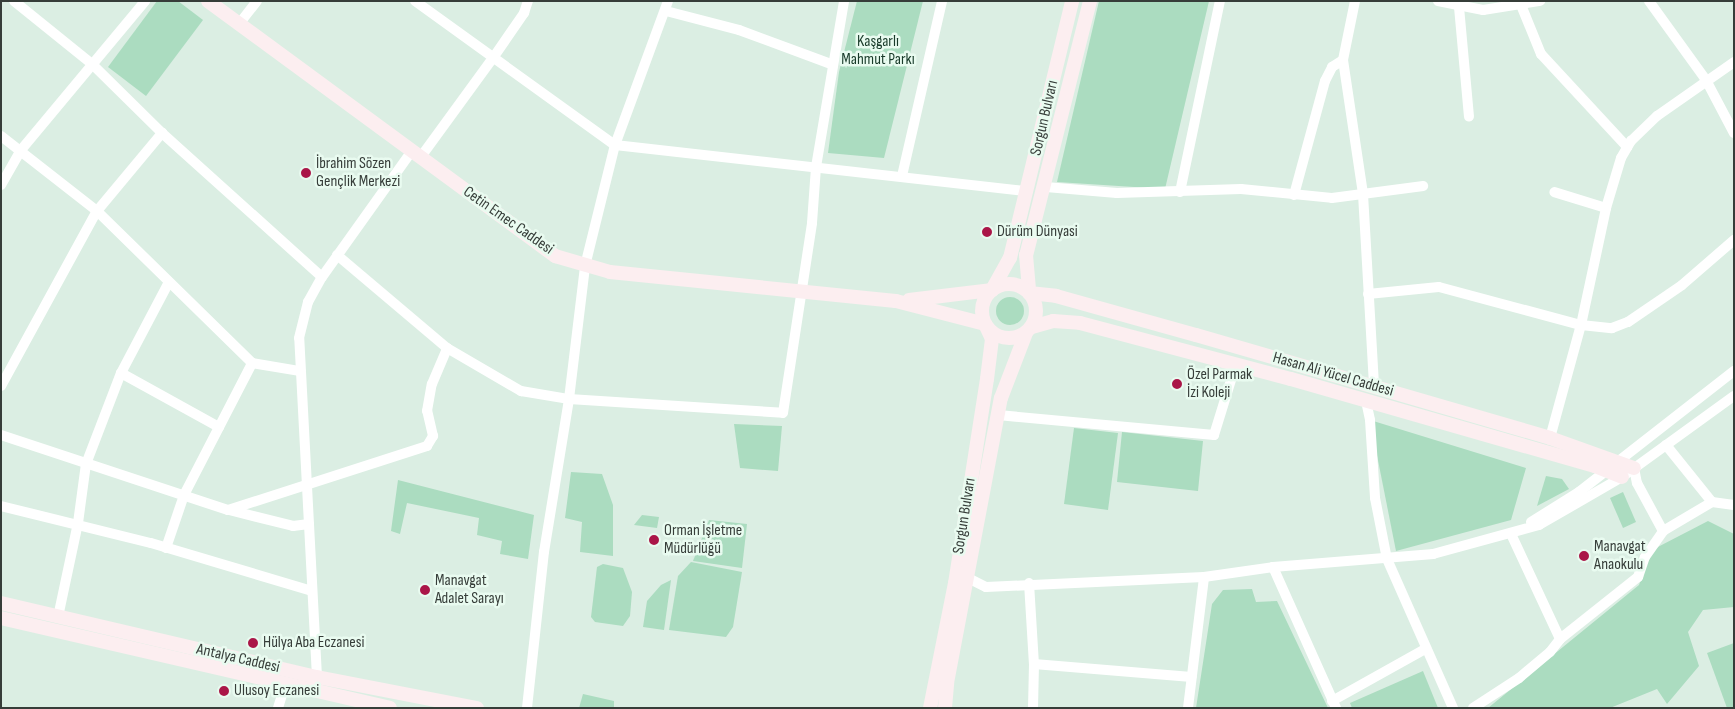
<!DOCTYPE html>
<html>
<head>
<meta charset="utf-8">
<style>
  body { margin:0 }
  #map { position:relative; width:1735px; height:709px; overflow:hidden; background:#dbeee3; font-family:"Sofia Sans Condensed",sans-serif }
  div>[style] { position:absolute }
  .green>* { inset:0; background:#abdcc0 }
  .round { border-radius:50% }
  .street>* { height:10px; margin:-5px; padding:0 5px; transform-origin:5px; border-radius:5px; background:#fff }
  .secondary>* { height:14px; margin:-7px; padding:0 7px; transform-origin:7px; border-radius:7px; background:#fceef0 }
  .secondary>.ring { margin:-7px; padding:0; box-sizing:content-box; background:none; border:14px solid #fceef0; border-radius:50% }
  .dots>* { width:14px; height:14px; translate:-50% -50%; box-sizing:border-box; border:2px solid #e9fbf0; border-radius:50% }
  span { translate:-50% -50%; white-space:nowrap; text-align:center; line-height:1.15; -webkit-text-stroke:5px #e9fbf0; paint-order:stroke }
  .park-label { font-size:16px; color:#193b2a }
  .street-label { font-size:16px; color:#363d39 }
  .poi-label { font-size:16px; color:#363d39 }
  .left { translate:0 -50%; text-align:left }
  .frame { position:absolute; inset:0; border:2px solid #363d39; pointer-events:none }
</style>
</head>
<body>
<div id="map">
  <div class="green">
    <i style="clip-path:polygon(157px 1px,178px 1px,203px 20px,146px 96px,108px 67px)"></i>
    <i style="clip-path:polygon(857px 1px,923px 1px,884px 158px,828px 153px,839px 72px)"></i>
    <i style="clip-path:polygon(1099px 1px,1209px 1px,1165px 189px,1057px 182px)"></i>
    <i class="round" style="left:996px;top:297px;width:28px;height:28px"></i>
    <i style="clip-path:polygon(1370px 420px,1526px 468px,1511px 520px,1396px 551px)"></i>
    <i style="clip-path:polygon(734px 424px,782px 426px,778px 471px,740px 468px)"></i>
    <i style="clip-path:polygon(1074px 428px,1118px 433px,1108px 510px,1064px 504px)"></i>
    <i style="clip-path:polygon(1122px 432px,1203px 441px,1198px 491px,1117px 482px)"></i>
    <i style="clip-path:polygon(571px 472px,602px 474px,613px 505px,613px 556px,580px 552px,582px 522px,565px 518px)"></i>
    <i style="clip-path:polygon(1546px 476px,1562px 479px,1569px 489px,1537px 506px)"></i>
    <i style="clip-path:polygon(398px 480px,534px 515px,528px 559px,500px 554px,502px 541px,477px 535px,479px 518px,407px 503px,400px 534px,391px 531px)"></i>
    <i style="clip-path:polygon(1623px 492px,1636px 522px,1623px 528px,1610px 498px)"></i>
    <i style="clip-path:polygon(642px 515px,659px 517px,657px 528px,634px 525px)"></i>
    <i style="clip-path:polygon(709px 520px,747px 524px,742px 568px,693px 561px)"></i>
    <i style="clip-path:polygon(1708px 521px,1734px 534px,1734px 607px,1703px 610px,1688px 632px,1699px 666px,1667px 704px,1657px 689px,1610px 708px,1488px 708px,1639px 585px,1652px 550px)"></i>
    <i style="clip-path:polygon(691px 562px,742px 572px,733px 627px,726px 637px,669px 630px,678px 576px)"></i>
    <i style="clip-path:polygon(603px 564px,623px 568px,632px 592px,630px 616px,623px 626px,595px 622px,591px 617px,597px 567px)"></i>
    <i style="clip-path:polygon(671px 580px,664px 630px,643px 627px,647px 601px,661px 585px)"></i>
    <i style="clip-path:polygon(1252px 589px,1256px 602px,1277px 601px,1328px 708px,1196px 708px,1212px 604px,1223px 590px)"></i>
    <i style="clip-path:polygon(1734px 643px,1734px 707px,1727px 708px,1707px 653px)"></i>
    <i style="clip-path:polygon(1423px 671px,1438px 708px,1352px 708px,1350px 703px)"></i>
    <i style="clip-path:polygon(583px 694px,614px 701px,614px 708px,579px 708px)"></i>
  </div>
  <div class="street">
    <i style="left:14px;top:1px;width:100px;rotate:38.9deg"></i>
    <i style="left:92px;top:64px;width:98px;rotate:44.6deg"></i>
    <i style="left:162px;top:133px;width:215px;rotate:42deg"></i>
    <i style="left:415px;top:1px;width:246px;rotate:35.8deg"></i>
    <i style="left:615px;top:145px;width:415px;rotate:6.4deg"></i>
    <i style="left:1355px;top:1px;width:60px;rotate:101.5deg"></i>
    <i style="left:1343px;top:60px;width:135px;rotate:81.5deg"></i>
    <i style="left:1363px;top:194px;width:193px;rotate:86.7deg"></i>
    <i style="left:1438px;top:1px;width:46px;rotate:11.3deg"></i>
    <i style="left:1483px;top:10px;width:58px;rotate:-9deg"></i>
    <i style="left:1649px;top:1px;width:97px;rotate:54.2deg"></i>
    <i style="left:1706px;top:80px;width:60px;rotate:62.2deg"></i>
    <i style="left:1521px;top:5px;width:53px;rotate:67.8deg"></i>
    <i style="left:1541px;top:54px;width:127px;rotate:47.2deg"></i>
    <i style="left:1459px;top:7px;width:110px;rotate:84.8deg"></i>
    <i style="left:666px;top:11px;width:75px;rotate:14.6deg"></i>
    <i style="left:739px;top:30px;width:98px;rotate:20.3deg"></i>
    <i style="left:239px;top:24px;width:29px;rotate:-52deg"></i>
    <i style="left:1px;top:136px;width:122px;rotate:38deg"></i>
    <i style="left:97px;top:211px;width:217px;rotate:44.4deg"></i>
    <i style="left:252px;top:363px;width:49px;rotate:9.5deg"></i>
    <i style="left:420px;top:158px;width:124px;rotate:-53.9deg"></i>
    <i style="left:493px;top:58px;width:55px;rotate:-55.4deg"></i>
    <i style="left:524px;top:13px;width:13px;rotate:-72deg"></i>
    <i style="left:902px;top:176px;width:180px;rotate:-77.1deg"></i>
    <i style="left:1px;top:185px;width:40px;rotate:-60.3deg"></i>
    <i style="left:21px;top:150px;width:194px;rotate:-50.2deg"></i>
    <i style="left:1046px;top:187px;width:71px;rotate:4.8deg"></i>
    <i style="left:1117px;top:193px;width:124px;rotate:-1.8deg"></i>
    <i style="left:1241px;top:189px;width:91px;rotate:5.6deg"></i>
    <i style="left:1332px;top:198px;width:92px;rotate:-7.5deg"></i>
    <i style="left:1180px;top:192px;width:195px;rotate:-78.2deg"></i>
    <i style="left:1294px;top:195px;width:118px;rotate:-74.8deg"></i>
    <i style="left:1325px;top:81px;width:16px;rotate:-63deg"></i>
    <i style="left:1332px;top:67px;width:13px;rotate:-32deg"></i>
    <i style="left:1606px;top:208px;width:52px;rotate:-73.3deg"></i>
    <i style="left:1621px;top:158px;width:20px;rotate:-60deg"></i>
    <i style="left:1631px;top:141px;width:36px;rotate:-44deg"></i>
    <i style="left:1657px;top:116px;width:94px;rotate:-35deg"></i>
    <i style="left:337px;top:255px;width:144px;rotate:40.2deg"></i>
    <i style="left:447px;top:348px;width:86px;rotate:30.2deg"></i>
    <i style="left:521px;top:391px;width:49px;rotate:9.5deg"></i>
    <i style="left:569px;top:399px;width:214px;rotate:3.7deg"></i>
    <i style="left:783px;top:413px;width:192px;rotate:-81.3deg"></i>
    <i style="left:812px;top:223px;width:56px;rotate:-85.9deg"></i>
    <i style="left:816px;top:167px;width:168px;rotate:-80.4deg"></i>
    <i style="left:1368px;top:294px;width:71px;rotate:-5.6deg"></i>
    <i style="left:1439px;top:287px;width:147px;rotate:15deg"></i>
    <i style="left:1581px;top:325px;width:31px;rotate:6deg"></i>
    <i style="left:1612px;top:328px;width:17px;rotate:-21deg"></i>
    <i style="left:1628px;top:322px;width:65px;rotate:-34.4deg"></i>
    <i style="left:1682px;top:285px;width:69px;rotate:-40.9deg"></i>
    <i style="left:121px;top:373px;width:112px;rotate:28.9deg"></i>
    <i style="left:1px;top:386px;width:200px;rotate:-61.3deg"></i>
    <i style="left:97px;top:211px;width:102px;rotate:-50.2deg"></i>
    <i style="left:1366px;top:401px;width:19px;rotate:78deg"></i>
    <i style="left:1370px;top:420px;width:78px;rotate:86.3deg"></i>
    <i style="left:1375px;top:498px;width:62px;rotate:78.9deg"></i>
    <i style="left:1387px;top:559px;width:163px;rotate:66.1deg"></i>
    <i style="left:998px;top:415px;width:217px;rotate:5.3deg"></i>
    <i style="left:1214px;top:435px;width:74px;rotate:-72.8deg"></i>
    <i style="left:1px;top:435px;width:239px;rotate:18.3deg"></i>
    <i style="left:228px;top:510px;width:209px;rotate:-17.8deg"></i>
    <i style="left:427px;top:446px;width:12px;rotate:-59deg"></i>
    <i style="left:433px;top:436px;width:26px;rotate:-103deg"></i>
    <i style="left:427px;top:411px;width:27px;rotate:-80deg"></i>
    <i style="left:432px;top:384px;width:39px;rotate:-67deg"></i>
    <i style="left:1550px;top:438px;width:117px;rotate:-74.7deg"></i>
    <i style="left:1581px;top:325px;width:120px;rotate:-77.9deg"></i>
    <i style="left:1606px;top:208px;width:54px;rotate:-162.9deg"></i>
    <i style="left:1666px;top:445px;width:73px;rotate:51.1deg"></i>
    <i style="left:1712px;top:502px;width:22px;rotate:8deg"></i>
    <i style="left:1634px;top:468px;width:15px;rotate:79deg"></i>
    <i style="left:1637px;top:483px;width:55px;rotate:61.6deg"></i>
    <i style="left:1663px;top:531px;width:57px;rotate:-30.6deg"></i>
    <i style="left:1px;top:506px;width:154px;rotate:13.9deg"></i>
    <i style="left:151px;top:543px;width:168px;rotate:16.6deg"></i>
    <i style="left:229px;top:510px;width:66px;rotate:14deg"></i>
    <i style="left:293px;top:526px;width:16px;rotate:-7deg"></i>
    <i style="left:1531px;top:522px;width:57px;rotate:-32deg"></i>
    <i style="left:1579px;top:492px;width:197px;rotate:-38deg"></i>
    <i style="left:166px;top:548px;width:56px;rotate:-71.2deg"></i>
    <i style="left:184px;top:495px;width:148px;rotate:-62.7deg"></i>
    <i style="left:1273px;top:567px;width:154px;rotate:65.9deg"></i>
    <i style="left:968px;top:578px;width:20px;rotate:27deg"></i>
    <i style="left:986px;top:587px;width:218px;rotate:-2.6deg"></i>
    <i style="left:1204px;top:577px;width:70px;rotate:-8.2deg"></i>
    <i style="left:1273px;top:567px;width:161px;rotate:-4.6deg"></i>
    <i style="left:1433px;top:554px;width:110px;rotate:-15.3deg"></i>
    <i style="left:1539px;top:525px;width:96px;rotate:-30deg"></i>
    <i style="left:1622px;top:477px;width:138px;rotate:-35.9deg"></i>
    <i style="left:1029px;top:583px;width:81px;rotate:86.5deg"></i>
    <i style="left:1034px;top:664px;width:44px;rotate:91.3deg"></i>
    <i style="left:58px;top:617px;width:96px;rotate:-78deg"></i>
    <i style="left:78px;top:523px;width:60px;rotate:-82.3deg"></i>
    <i style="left:86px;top:464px;width:97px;rotate:-69deg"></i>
    <i style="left:121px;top:373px;width:101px;rotate:-62.2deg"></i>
    <i style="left:1560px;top:639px;width:100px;rotate:-38.5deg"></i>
    <i style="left:1638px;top:577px;width:21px;rotate:-71deg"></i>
    <i style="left:1645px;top:557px;width:32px;rotate:-55deg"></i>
    <i style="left:1034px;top:664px;width:158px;rotate:4.7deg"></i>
    <i style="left:317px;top:677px;width:339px;rotate:-93deg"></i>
    <i style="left:299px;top:338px;width:37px;rotate:-76deg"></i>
    <i style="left:308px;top:302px;width:29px;rotate:-61deg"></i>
    <i style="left:322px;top:277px;width:153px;rotate:-54.5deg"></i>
    <i style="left:1332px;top:701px;width:107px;rotate:-29.2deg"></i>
    <i style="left:278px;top:708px;width:24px;rotate:-73deg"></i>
    <i style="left:527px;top:708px;width:157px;rotate:-83.8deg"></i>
    <i style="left:544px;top:552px;width:155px;rotate:-80.7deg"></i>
    <i style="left:569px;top:399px;width:134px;rotate:-83.1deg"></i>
    <i style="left:585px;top:266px;width:125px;rotate:-76.1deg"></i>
    <i style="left:615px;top:145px;width:153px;rotate:-69.8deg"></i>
    <i style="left:1188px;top:708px;width:132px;rotate:-83deg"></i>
    <i style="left:1473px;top:708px;width:55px;rotate:-33.1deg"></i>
    <i style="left:1519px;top:678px;width:40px;rotate:-40deg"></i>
    <i style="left:1550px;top:652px;width:16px;rotate:-52deg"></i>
    <i style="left:1560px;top:639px;width:116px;rotate:-115deg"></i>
  </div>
  <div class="secondary">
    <i style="left:208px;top:1px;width:431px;rotate:36.3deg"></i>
    <i style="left:555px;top:256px;width:57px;rotate:16.2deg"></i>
    <i style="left:610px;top:272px;width:287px;rotate:5.8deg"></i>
    <i style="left:896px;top:301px;width:92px;rotate:14.5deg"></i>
    <i style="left:985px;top:324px;width:17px;rotate:65deg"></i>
    <i style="left:992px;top:339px;width:40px;rotate:97.1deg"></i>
    <i style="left:987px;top:379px;width:206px;rotate:98.9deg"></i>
    <i style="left:955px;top:583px;width:127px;rotate:101.3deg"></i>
    <i style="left:1090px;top:1px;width:262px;rotate:104.1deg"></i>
    <i style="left:1026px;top:255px;width:38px;rotate:85deg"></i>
    <i style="left:1029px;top:293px;width:27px;rotate:6deg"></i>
    <i style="left:1056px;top:296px;width:145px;rotate:15.6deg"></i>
    <i style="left:1196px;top:335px;width:369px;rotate:16.2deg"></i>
    <i style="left:1550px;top:438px;width:89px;rotate:19.7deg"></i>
    <i class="ring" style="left:982px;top:284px;width:40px;height:40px"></i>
    <i style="left:909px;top:300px;width:84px;rotate:-6.9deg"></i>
    <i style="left:992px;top:290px;width:37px;rotate:-61deg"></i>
    <i style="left:1010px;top:258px;width:264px;rotate:-76.4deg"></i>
    <i style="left:1032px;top:327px;width:22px;rotate:-16deg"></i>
    <i style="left:1053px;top:321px;width:27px;rotate:4deg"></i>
    <i style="left:1080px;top:323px;width:218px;rotate:14.9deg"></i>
    <i style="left:1291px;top:379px;width:316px;rotate:16deg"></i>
    <i style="left:1595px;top:466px;width:29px;rotate:22deg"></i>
    <i style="left:1px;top:603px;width:325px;rotate:13.2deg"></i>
    <i style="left:317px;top:677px;width:163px;rotate:11deg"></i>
    <i style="left:1px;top:618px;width:399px;rotate:13deg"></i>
    <i style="left:945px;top:708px;width:25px;rotate:-85deg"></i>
    <i style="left:947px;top:683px;width:290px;rotate:-79.3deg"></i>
    <i style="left:1001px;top:398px;width:70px;rotate:-69deg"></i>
  </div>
  <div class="dots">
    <i style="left:306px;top:173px;background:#aa1648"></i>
    <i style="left:987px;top:232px;background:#aa1648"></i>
    <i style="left:1177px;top:384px;background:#aa1648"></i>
    <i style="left:654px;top:540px;background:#aa1648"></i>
    <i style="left:1584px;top:556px;background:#aa1648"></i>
    <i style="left:425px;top:590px;background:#aa1648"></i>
    <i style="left:253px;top:643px;background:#aa1648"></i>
    <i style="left:224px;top:691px;background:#aa1648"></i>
  </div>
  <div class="park-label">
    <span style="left:878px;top:51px">Kaşgarlı<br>Mahmut Parkı</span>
  </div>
  <div class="street-label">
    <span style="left:1045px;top:118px;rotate:-77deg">Sorgun Bulvarı</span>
    <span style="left:508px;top:221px;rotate:35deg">Cetin Emec Caddesi</span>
    <span style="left:1333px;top:375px;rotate:16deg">Hasan Ali Yücel Caddesi</span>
    <span style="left:965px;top:516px;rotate:-81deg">Sorgun Bulvarı</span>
    <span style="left:238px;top:659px;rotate:13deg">Antalya Caddesi</span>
  </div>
  <div class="poi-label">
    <span class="left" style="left:316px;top:173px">İbrahim Sözen<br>Gençlik Merkezi</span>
    <span class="left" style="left:997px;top:232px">Dürüm Dünyasi</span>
    <span class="left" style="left:1187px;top:384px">Özel Parmak<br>İzi Koleji</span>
    <span class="left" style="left:664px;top:540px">Orman İşletme<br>Müdürlüğü</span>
    <span class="left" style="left:1594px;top:556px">Manavgat<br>Anaokulu</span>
    <span class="left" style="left:435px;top:590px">Manavgat<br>Adalet Sarayı</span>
    <span class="left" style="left:263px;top:643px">Hülya Aba Eczanesi</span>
    <span class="left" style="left:234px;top:691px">Ulusoy Eczanesi</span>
  </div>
  <div class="frame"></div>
</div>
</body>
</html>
